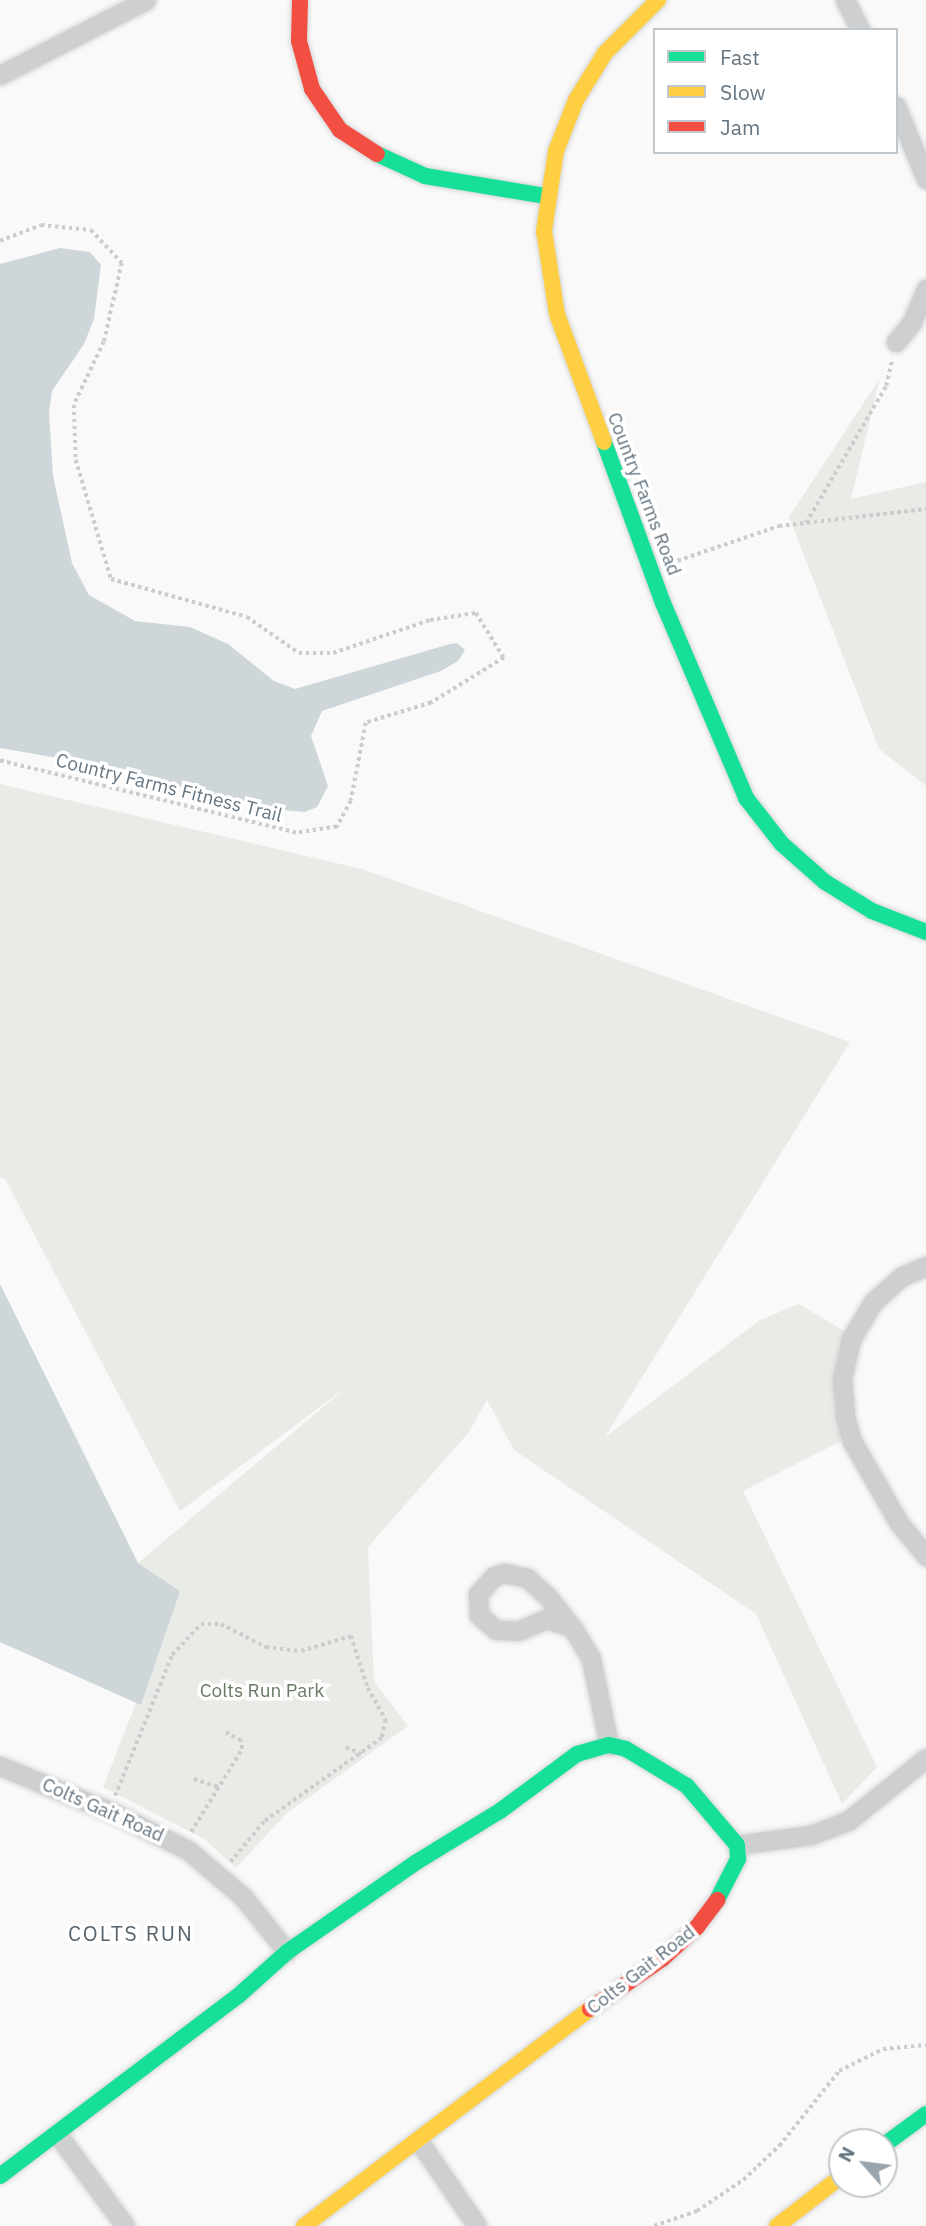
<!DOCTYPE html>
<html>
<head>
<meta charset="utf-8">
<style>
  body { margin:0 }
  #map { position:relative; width:926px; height:2226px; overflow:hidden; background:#f9f9f9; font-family:"IBM Plex Sans",sans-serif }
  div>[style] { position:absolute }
  .green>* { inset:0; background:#e8ebe6 }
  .water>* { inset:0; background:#ced6d9 }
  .path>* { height:3.5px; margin-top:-1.75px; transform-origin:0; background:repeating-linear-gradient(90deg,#cbcccd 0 3.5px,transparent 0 7px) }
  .roads { filter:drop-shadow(0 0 2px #d5d6d7) drop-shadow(0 0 2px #d5d6d7) }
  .street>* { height:19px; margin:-9.5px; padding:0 9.5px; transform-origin:9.5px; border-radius:9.5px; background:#cecfd0 }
  .fast>* { height:16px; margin:-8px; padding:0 8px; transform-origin:8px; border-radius:8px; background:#16e098 }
  .slow>* { height:16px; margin:-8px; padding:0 8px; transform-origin:8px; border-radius:8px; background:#ffcf43 }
  .jam>* { height:16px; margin:-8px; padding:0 8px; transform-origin:8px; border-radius:8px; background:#f24e42 }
  span { translate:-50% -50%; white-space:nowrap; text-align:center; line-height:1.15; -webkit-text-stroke:7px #fff; paint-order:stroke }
  .street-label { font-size:19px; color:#657683 }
  .park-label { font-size:19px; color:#687a64 }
  .neighbourhood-label { font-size:21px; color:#57646e; letter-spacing:2px }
  .legend { position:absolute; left:653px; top:28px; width:245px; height:126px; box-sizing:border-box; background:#fff; border:2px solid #c1c8cd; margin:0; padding:9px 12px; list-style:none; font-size:21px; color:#657683 }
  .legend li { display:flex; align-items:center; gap:14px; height:35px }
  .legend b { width:35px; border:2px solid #c1c8cd }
  .north { position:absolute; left:828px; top:2128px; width:70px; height:70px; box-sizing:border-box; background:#fff; border:2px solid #c1c8cd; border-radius:50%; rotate:298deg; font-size:19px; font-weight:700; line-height:28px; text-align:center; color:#657683 }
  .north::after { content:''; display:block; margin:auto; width:24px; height:32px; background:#99a4ac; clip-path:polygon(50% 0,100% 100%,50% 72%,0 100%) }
</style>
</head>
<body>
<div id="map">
  <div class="green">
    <i style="clip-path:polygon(880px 378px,851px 499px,926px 482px,926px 786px,879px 749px,789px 517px)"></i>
    <i style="clip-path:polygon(0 784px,362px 869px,850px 1042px,605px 1437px,760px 1320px,799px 1304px,854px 1337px,849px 1437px,743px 1491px,877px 1767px,842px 1804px,756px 1614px,514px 1450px,487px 1400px,469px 1432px,368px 1547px,374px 1681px,408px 1726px,287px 1813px,236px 1868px,204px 1839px,103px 1787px,180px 1591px,138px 1563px,348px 1386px,180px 1511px,5px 1179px,0 1177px)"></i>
  </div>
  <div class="water">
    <i style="clip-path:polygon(60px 248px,90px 252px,101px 265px,94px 319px,84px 344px,52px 391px,49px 412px,53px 476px,72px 563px,89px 595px,135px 621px,190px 627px,228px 644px,274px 681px,295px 689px,450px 644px,457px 643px,465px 650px,458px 661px,441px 671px,322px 711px,311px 736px,328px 786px,317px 807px,305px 812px,260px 808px,69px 760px,0 748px,0 264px)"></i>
    <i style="clip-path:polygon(0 1284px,138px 1563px,180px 1591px,141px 1705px,0 1642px)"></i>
  </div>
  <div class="path">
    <i style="left:0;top:241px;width:44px;rotate:-21.3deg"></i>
    <i style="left:41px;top:225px;width:50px;rotate:5.7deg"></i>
    <i style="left:91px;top:230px;width:45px;rotate:46.8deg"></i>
    <i style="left:122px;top:263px;width:81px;rotate:102.8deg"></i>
    <i style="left:104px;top:342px;width:70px;rotate:115.5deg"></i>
    <i style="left:74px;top:405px;width:55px;rotate:87.9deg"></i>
    <i style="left:76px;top:460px;width:124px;rotate:73.6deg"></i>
    <i style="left:111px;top:579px;width:141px;rotate:15.6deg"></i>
    <i style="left:247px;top:617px;width:63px;rotate:34.7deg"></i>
    <i style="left:299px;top:653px;width:34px"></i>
    <i style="left:333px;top:653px;width:102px;rotate:-18.8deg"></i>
    <i style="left:430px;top:620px;width:47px;rotate:-8.7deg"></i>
    <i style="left:476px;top:613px;width:53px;rotate:58.1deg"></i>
    <i style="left:504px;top:658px;width:86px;rotate:148.3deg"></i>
    <i style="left:431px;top:703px;width:68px;rotate:162.9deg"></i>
    <i style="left:366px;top:723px;width:79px;rotate:100.9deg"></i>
    <i style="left:351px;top:801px;width:30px;rotate:118deg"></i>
    <i style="left:337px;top:827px;width:41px;rotate:171.7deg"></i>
    <i style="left:296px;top:833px;width:305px;rotate:-166.3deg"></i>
    <i style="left:806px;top:523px;width:159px;rotate:-59.7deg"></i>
    <i style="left:886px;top:386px;width:28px;rotate:-77deg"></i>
    <i style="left:671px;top:563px;width:114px;rotate:-18.9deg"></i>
    <i style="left:779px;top:526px;width:148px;rotate:-6.6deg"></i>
    <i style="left:346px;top:1747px;width:17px;rotate:25deg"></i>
    <i style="left:194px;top:1779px;width:26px;rotate:18deg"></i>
    <i style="left:115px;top:1796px;width:152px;rotate:-68deg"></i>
    <i style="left:172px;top:1655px;width:42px;rotate:-46.9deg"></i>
    <i style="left:201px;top:1624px;width:20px"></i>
    <i style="left:221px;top:1624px;width:51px;rotate:27.1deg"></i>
    <i style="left:266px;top:1647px;width:35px;rotate:7deg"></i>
    <i style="left:301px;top:1651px;width:52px;rotate:-16.7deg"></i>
    <i style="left:351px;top:1636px;width:55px;rotate:71.9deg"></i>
    <i style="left:368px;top:1688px;width:37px;rotate:61deg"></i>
    <i style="left:386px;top:1720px;width:18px;rotate:103deg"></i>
    <i style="left:382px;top:1738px;width:145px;rotate:144.6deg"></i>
    <i style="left:264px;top:1822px;width:52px;rotate:129.5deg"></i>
    <i style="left:191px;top:1832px;width:97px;rotate:-58.4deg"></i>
    <i style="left:242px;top:1749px;width:8px;rotate:-97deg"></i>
    <i style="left:241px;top:1741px;width:18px;rotate:-151deg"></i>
    <i style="left:654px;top:2226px;width:46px;rotate:-19.2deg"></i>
    <i style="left:697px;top:2211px;width:55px;rotate:-34deg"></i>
    <i style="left:743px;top:2180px;width:50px;rotate:-43.4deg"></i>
    <i style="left:779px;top:2146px;width:96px;rotate:-51.3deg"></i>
    <i style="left:839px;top:2071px;width:49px;rotate:-26.6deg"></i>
    <i style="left:883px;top:2049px;width:43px;rotate:-5.3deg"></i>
  </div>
  <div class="roads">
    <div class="street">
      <i style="left:845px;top:0;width:34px;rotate:63deg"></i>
      <i style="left:0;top:75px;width:164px;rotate:-27.2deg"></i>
      <i style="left:896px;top:106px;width:79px;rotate:67.7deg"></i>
      <i style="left:896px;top:342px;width:26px;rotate:-51deg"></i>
      <i style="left:912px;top:322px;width:36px;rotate:-67deg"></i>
      <i style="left:926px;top:1266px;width:26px;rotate:157deg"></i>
      <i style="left:902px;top:1276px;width:39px;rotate:138deg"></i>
      <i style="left:873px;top:1302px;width:43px;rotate:120.7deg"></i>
      <i style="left:851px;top:1339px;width:41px;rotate:102.7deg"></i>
      <i style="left:842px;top:1379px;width:38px;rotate:85deg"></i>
      <i style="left:845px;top:1417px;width:25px;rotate:74deg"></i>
      <i style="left:852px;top:1441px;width:95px;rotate:60.2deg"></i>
      <i style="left:899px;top:1523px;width:43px;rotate:50.7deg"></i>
      <i style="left:572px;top:1627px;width:27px;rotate:-163deg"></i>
      <i style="left:546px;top:1619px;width:30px;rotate:157deg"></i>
      <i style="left:518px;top:1631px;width:22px;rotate:-177deg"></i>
      <i style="left:496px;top:1630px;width:23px;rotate:-139deg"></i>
      <i style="left:479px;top:1615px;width:21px;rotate:-93deg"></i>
      <i style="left:478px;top:1594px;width:24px;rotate:-48deg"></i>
      <i style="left:494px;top:1576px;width:10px;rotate:-17deg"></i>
      <i style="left:504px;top:1573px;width:24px;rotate:12deg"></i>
      <i style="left:527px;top:1578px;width:30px;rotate:42deg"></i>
      <i style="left:549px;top:1598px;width:37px;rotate:52deg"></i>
      <i style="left:572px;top:1627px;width:37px;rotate:59deg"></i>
      <i style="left:591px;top:1659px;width:88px;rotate:78.2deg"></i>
      <i style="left:0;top:1766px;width:123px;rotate:22.4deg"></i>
      <i style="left:114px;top:1813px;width:83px;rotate:26.6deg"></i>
      <i style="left:188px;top:1850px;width:72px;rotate:40.5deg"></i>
      <i style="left:243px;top:1897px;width:70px;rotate:51.3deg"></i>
      <i style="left:737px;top:1845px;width:75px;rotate:-7.7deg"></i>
      <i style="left:811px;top:1835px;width:40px;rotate:-21deg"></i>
      <i style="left:848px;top:1821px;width:100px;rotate:-38.9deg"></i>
      <i style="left:58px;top:2135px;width:113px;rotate:53.6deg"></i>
      <i style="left:418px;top:2140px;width:104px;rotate:55.5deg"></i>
    </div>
    <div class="fast">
      <i style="left:377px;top:154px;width:53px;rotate:24.6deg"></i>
      <i style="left:425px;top:176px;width:123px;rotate:9.4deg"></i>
      <i style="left:604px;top:442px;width:171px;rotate:69.9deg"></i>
      <i style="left:663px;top:603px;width:212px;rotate:66.9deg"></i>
      <i style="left:746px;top:798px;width:58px;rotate:52deg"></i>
      <i style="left:782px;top:844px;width:57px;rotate:41.5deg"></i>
      <i style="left:825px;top:882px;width:55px;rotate:31.7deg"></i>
      <i style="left:872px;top:911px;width:58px;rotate:21.3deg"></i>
      <i style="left:884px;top:2145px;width:52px;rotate:-36.4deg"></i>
      <i style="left:0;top:2176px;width:298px;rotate:-37.1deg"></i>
      <i style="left:238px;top:1996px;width:66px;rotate:-41.9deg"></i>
      <i style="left:287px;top:1952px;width:156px;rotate:-34.8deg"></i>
      <i style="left:415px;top:1863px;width:100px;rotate:-31.5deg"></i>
      <i style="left:500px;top:1811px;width:96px;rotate:-36.5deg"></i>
      <i style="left:577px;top:1754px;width:33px;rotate:-16deg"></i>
      <i style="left:609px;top:1745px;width:17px;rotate:13deg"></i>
      <i style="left:626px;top:1749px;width:71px;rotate:31.2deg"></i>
      <i style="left:687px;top:1786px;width:77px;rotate:49.7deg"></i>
      <i style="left:737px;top:1845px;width:14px;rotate:86deg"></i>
      <i style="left:738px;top:1859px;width:46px;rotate:117.1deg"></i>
    </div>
    <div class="slow">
      <i style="left:604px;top:442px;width:136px;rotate:-110.2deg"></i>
      <i style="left:557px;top:314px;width:84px;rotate:-98.9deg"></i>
      <i style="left:544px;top:231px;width:81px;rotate:-81.5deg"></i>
      <i style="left:556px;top:151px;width:55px;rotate:-68.6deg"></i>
      <i style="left:576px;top:100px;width:55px;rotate:-58.3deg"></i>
      <i style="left:605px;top:53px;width:75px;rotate:-45deg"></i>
      <i style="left:304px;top:2226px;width:359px;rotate:-37.2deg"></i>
      <i style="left:777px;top:2226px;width:82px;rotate:-37.6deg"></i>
    </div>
    <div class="jam">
      <i style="left:300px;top:0;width:41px;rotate:91.4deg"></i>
      <i style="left:299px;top:41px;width:50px;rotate:74.8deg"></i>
      <i style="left:312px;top:89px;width:50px;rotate:55.7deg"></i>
      <i style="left:340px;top:130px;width:44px;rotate:33deg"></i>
      <i style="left:590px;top:2009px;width:88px;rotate:-34.8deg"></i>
      <i style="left:662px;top:1959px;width:47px;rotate:-42.4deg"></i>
      <i style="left:697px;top:1927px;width:34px;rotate:-53deg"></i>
    </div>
  </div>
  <div class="street-label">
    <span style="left:644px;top:494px;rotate:69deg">Country Farms Road</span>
    <span style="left:169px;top:788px;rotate:14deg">Country Farms Fitness Trail</span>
    <span style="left:103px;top:1810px;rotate:24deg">Colts Gait Road</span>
    <span style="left:641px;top:1970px;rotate:-38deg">Colts Gait Road</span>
  </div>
  <div class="park-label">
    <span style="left:262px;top:1691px">Colts Run Park</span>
  </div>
  <div class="neighbourhood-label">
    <span style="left:131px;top:1933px">COLTS RUN</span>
  </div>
  <ul class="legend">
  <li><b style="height:9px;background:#16e098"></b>Fast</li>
  <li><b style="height:9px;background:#ffcf43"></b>Slow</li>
  <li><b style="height:9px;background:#f24e42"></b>Jam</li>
  </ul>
  <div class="north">N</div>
</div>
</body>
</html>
